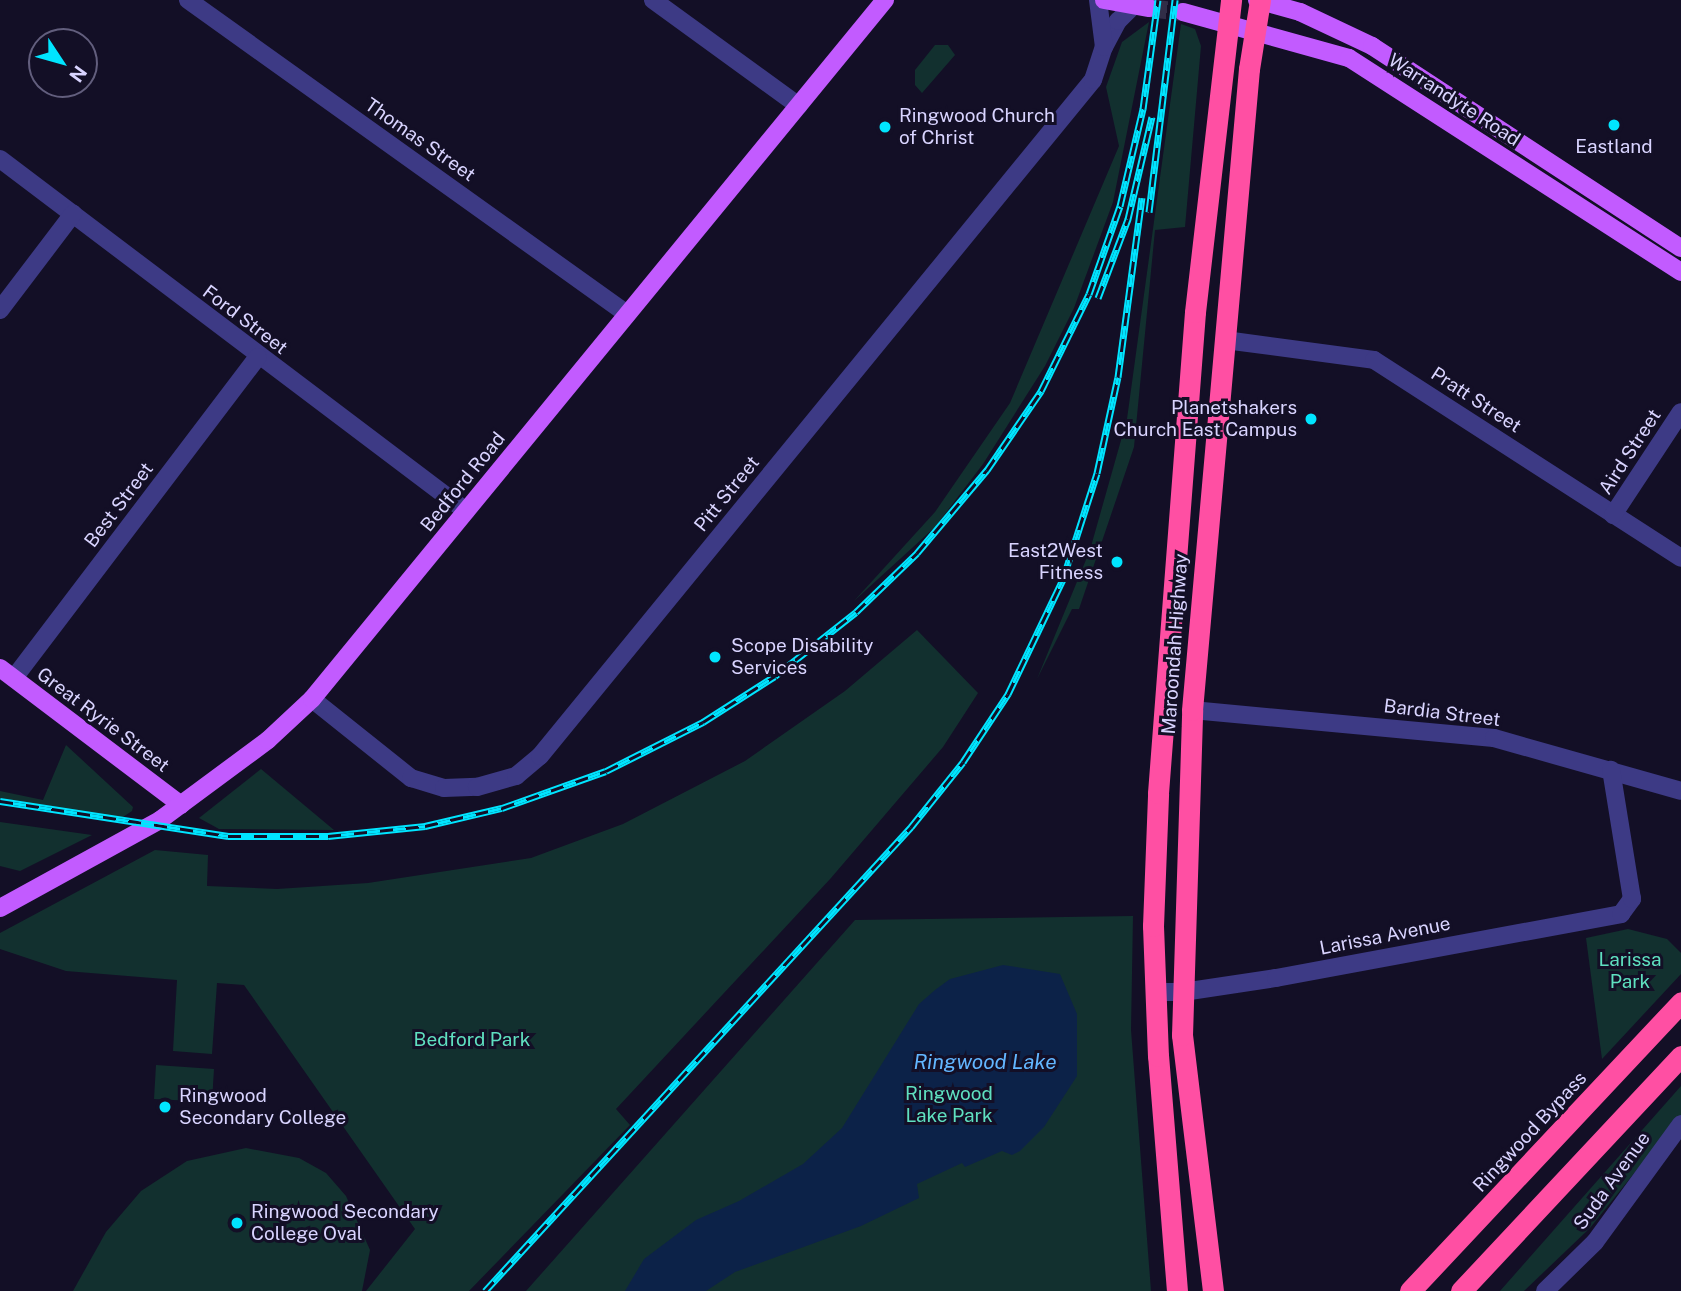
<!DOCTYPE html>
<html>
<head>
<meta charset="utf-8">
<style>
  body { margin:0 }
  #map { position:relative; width:1681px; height:1291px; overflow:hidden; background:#130f26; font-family:"Public Sans",sans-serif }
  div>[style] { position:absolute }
  .green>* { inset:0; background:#12302f }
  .water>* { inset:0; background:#0c2248 }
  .major-tunnel>* { height:18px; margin-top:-9px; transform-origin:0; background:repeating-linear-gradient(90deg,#312d47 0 18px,transparent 0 27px) }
  .minor>* { height:18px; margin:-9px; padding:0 9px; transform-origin:9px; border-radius:9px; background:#3d3a85 }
  .major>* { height:18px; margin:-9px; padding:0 9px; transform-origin:9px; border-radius:9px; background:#c25bff }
  .highway>* { height:21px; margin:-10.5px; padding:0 10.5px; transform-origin:10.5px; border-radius:10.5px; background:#ff4fa3 }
  .rail>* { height:7px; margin-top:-3.5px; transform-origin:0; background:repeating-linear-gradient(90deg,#130f26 0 13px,#00e5ff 0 26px); box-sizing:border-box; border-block:2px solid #00e5ff }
  .dots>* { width:19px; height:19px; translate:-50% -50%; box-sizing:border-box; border:4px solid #130f26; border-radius:50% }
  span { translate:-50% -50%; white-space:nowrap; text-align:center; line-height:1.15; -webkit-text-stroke:6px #130f26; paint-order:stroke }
  .street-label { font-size:19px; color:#d9d4ff }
  .poi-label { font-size:19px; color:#d9d4ff }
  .left { translate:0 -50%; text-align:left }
  .right { translate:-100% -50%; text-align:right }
  .park-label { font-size:19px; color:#5fe0c0 }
  .water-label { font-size:21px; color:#62b6ff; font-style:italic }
  .north { position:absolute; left:28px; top:28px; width:70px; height:70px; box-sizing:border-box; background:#130f26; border:2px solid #625e7d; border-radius:50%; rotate:126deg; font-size:19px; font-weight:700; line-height:28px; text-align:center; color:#d9d4ff }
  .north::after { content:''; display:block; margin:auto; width:24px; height:32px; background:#00e5ff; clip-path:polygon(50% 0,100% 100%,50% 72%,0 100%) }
</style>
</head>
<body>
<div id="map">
  <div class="green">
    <i style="clip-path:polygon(1149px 22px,1113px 202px,1074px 308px,1045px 366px,983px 464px,935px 527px,854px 601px,935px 512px,1010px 403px,1119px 146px,1106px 87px,1122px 42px)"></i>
    <i style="clip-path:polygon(1181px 24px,1195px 29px,1201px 46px,1185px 227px,1155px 230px,1134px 447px,1079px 609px,1072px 609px,1037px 679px,1090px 550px,1127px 419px)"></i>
    <i style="clip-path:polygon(935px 45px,948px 45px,955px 55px,922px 93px,915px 85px,915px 70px)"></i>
    <i style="clip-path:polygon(917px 630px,978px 693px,943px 747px,831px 878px,616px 1109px,630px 1125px,469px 1291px,366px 1291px,415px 1229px,244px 985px,217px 983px,212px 1054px,173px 1051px,177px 980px,66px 971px,0 949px,0 933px,155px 850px,208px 855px,207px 886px,277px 889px,368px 883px,531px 858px,623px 824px,745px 761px,845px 691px)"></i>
    <i style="clip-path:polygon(66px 745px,133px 807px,132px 811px,120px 819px,0 798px,0 791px,43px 800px)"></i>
    <i style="clip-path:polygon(261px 769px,334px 830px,219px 829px,199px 818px)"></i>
    <i style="clip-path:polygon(0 822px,92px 835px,20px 871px,0 866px)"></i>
    <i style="clip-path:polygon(1133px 916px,1131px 1030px,1151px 1291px,526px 1291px,855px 920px)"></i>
    <i style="clip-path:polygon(1628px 929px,1667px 939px,1681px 953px,1681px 974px,1602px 1059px,1586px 938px)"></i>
    <i style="clip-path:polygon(156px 1065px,214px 1069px,212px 1102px,154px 1099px)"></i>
    <i style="clip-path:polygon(1681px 1086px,1681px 1115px,1590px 1228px,1524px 1291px,1500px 1291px)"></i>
    <i style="clip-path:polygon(246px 1148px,299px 1158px,326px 1173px,346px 1196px,370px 1250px,362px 1291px,73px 1291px,106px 1232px,141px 1191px,187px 1161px)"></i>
  </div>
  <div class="water">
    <i style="clip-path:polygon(1003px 965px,1060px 974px,1077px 1014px,1077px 1076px,1044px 1127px,1020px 1151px,1012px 1155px,1002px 1151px,965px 1167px,962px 1163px,917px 1184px,919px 1198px,861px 1226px,735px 1272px,706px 1291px,625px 1291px,644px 1259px,696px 1220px,739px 1201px,803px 1164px,842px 1128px,919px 1004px,935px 990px,950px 979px)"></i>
  </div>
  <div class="major-tunnel">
    <i style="left:1149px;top:8px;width:34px;rotate:7deg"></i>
  </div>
  <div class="minor">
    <i style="left:188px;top:0;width:540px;rotate:35.57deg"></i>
    <i style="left:653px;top:0;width:180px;rotate:36deg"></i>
    <i style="left:1104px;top:47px;width:30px;rotate:-62deg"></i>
    <i style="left:1118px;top:21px;width:21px;rotate:-45deg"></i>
    <i style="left:0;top:159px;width:584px;rotate:37.07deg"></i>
    <i style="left:0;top:310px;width:121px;rotate:-52.8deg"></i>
    <i style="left:1225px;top:340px;width:150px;rotate:7.6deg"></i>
    <i style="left:1374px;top:360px;width:365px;rotate:32.8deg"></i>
    <i style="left:1613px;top:515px;width:123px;rotate:-56.6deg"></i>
    <i style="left:14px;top:678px;width:403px;rotate:-52.8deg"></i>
    <i style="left:312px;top:699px;width:127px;rotate:38.6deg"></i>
    <i style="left:411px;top:778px;width:34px;rotate:17deg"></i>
    <i style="left:444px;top:788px;width:33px;rotate:-2deg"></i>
    <i style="left:477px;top:787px;width:41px;rotate:-15.8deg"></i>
    <i style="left:516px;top:776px;width:31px;rotate:-40deg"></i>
    <i style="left:540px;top:756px;width:873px;rotate:-50.72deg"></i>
    <i style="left:1093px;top:80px;width:35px;rotate:-72deg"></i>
    <i style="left:1104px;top:47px;width:47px;rotate:-97.3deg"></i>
    <i style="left:1192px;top:710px;width:303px;rotate:5.3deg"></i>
    <i style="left:1494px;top:738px;width:194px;rotate:15.8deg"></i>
    <i style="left:1156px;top:992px;width:27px"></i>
    <i style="left:1183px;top:992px;width:94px;rotate:-8.6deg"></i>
    <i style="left:1276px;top:978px;width:351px;rotate:-10.5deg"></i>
    <i style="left:1621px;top:914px;width:19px;rotate:-54deg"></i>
    <i style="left:1632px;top:899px;width:131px;rotate:-99.2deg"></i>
    <i style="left:1545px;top:1291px;width:70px;rotate:-44.4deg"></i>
    <i style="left:1595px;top:1242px;width:146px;rotate:-53.9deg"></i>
  </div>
  <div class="major">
    <i style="left:1104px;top:0;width:46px;rotate:10.1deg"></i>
    <i style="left:1257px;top:0;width:45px;rotate:15.6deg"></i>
    <i style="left:1300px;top:12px;width:80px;rotate:25.3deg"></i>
    <i style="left:1372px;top:46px;width:369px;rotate:33.2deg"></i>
    <i style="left:1183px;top:12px;width:172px;rotate:15.5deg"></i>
    <i style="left:1349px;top:58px;width:395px;rotate:32.8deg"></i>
    <i style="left:0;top:668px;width:227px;rotate:37.1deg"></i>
    <i style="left:0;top:908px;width:183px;rotate:-28.8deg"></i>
    <i style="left:160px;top:820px;width:134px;rotate:-36.5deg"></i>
    <i style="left:268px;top:740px;width:60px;rotate:-43deg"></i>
    <i style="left:312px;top:699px;width:904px;rotate:-50.66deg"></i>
  </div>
  <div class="highway">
    <i style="left:1177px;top:1291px;width:236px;rotate:-94.6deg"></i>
    <i style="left:1158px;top:1056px;width:130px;rotate:-92.2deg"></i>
    <i style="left:1153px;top:926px;width:133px;rotate:-87.8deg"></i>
    <i style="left:1158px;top:793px;width:482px;rotate:-85.6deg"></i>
    <i style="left:1195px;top:312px;width:314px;rotate:-83.4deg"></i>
    <i style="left:1213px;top:1291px;width:258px;rotate:-96.9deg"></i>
    <i style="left:1182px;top:1035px;width:325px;rotate:-88.2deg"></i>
    <i style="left:1192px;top:710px;width:644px;rotate:-84.92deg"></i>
    <i style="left:1249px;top:69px;width:70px;rotate:-80.9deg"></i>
    <i style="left:1410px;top:1291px;width:396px;rotate:-46.8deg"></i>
    <i style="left:1461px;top:1291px;width:322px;rotate:-46.9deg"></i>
  </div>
  <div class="rail">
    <i style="left:1149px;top:212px;width:214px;rotate:-83deg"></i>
    <i style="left:1098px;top:298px;width:85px;rotate:-69.2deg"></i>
    <i style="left:1128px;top:219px;width:105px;rotate:-76.8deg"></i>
    <i style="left:0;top:801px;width:231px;rotate:8.7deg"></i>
    <i style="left:228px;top:836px;width:100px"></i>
    <i style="left:328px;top:836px;width:98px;rotate:-5.9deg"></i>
    <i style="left:425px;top:826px;width:79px;rotate:-13.2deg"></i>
    <i style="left:502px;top:808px;width:110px;rotate:-19.6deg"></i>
    <i style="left:606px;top:771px;width:109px;rotate:-26.8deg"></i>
    <i style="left:703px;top:722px;width:85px;rotate:-32.6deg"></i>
    <i style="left:775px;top:676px;width:103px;rotate:-38.3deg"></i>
    <i style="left:856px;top:612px;width:85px;rotate:-44deg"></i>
    <i style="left:917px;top:553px;width:109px;rotate:-49.9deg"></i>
    <i style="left:987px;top:470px;width:96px;rotate:-55.6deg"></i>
    <i style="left:1041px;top:391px;width:108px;rotate:-63.7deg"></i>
    <i style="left:1089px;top:294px;width:93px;rotate:-70.6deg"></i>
    <i style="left:1120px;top:206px;width:100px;rotate:-76.7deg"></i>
    <i style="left:1143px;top:109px;width:110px;rotate:-82.2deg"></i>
    <i style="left:485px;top:1291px;width:630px;rotate:-47.44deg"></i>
    <i style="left:911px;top:827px;width:83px;rotate:-51.3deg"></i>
    <i style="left:963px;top:762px;width:82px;rotate:-56.5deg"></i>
    <i style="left:1008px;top:694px;width:127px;rotate:-64.4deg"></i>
    <i style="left:1063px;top:579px;width:111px;rotate:-72.2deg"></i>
    <i style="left:1097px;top:473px;width:98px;rotate:-77.7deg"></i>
    <i style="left:1118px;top:377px;width:181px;rotate:-82.4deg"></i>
  </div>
  <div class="dots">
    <i style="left:1614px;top:125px;background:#00e5ff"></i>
    <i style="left:885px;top:127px;background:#00e5ff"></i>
    <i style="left:1311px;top:419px;background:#00e5ff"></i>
    <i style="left:1117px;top:562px;background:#00e5ff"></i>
    <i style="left:715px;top:657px;background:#00e5ff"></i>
    <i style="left:165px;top:1107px;background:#00e5ff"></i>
    <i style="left:237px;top:1223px;background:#00e5ff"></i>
  </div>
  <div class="street-label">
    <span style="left:1454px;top:100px;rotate:33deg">Warrandyte Road</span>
    <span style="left:420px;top:140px;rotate:35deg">Thomas Street</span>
    <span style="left:245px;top:320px;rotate:37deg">Ford Street</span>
    <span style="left:1476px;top:400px;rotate:33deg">Pratt Street</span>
    <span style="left:1630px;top:452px;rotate:-57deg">Aird Street</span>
    <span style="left:463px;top:482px;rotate:-51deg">Bedford Road</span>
    <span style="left:727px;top:494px;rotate:-51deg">Pitt Street</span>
    <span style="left:119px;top:505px;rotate:-53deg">Best Street</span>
    <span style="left:1175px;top:644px;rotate:-86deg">Maroondah Highway</span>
    <span style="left:1442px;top:713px;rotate:7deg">Bardia Street</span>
    <span style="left:103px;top:720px;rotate:37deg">Great Ryrie Street</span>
    <span style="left:1385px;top:936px;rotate:-11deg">Larissa Avenue</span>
    <span style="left:1530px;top:1132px;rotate:-47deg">Ringwood Bypass</span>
    <span style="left:1612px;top:1181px;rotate:-54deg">Suda Avenue</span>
  </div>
  <div class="poi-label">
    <span class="left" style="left:899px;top:127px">Ringwood Church<br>of Christ</span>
    <span style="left:1614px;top:147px">Eastland</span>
    <span class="right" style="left:1297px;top:419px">Planetshakers<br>Church East Campus</span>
    <span class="right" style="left:1103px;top:562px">East2West<br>Fitness</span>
    <span class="left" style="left:731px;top:657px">Scope Disability<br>Services</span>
    <span class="left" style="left:179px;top:1107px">Ringwood<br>Secondary College</span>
    <span class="left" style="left:251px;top:1223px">Ringwood Secondary<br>College Oval</span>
  </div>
  <div class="park-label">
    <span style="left:1630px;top:971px">Larissa<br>Park</span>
    <span style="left:472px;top:1040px">Bedford Park</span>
    <span style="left:949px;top:1105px">Ringwood<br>Lake Park</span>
  </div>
  <div class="water-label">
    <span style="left:985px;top:1062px">Ringwood Lake</span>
  </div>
  <div class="north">N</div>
</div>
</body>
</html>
